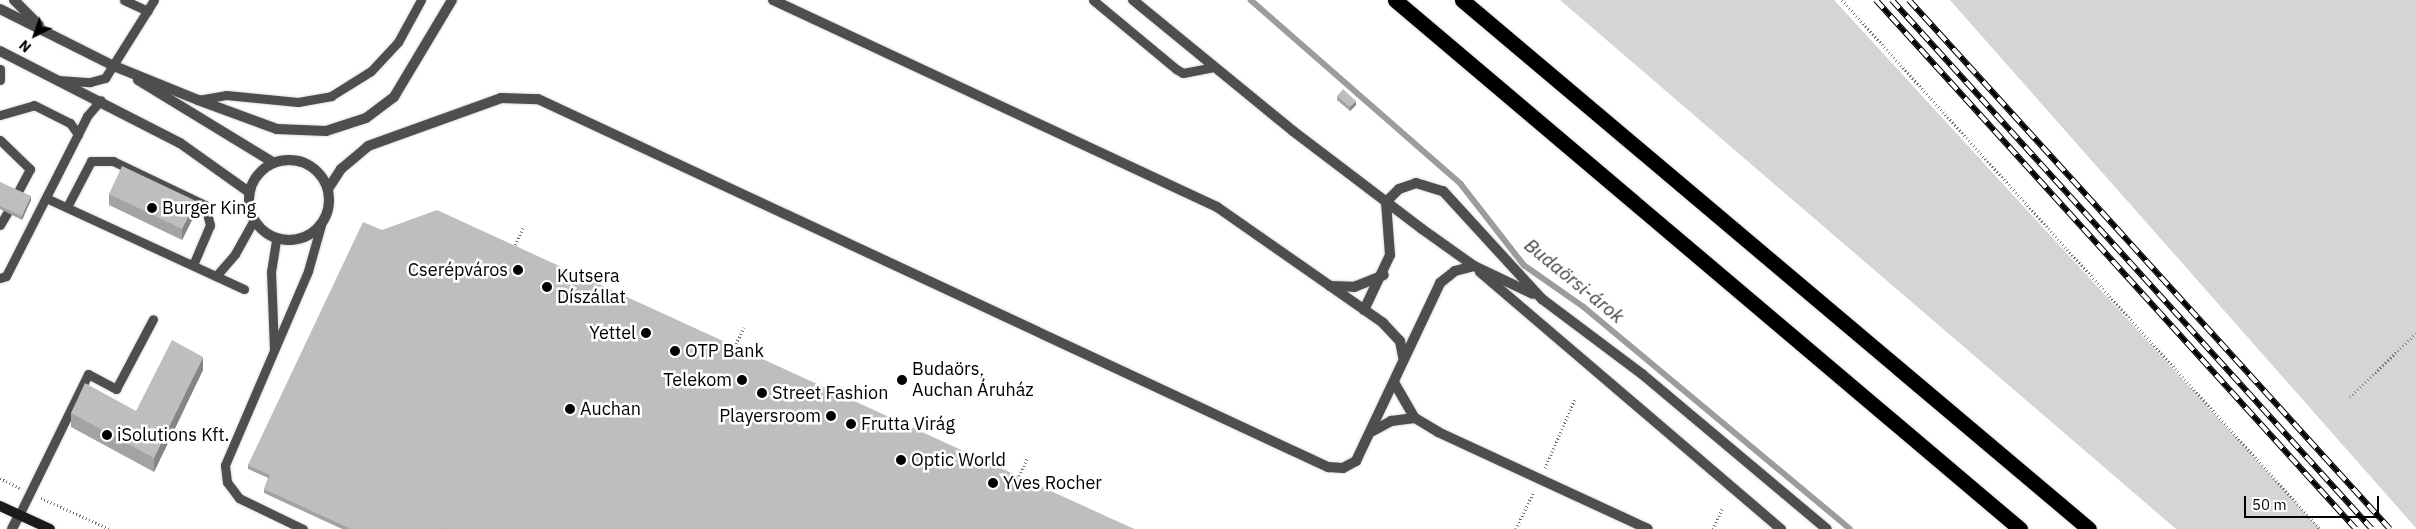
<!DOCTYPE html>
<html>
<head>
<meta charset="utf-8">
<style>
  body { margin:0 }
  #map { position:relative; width:2416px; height:529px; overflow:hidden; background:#fff; font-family:"IBM Plex Sans",sans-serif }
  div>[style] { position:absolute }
  .green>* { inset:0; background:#d5d5d5 }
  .stream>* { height:5.5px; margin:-2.75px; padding:0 2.75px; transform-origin:2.75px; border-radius:2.75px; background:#9c9c9c }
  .path>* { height:3px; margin-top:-1.5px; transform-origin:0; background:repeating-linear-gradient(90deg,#707070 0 1px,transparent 0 3.5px) }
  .roads { filter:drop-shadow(0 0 1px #dbdbdb) drop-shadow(0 0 1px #dbdbdb) }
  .lane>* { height:9px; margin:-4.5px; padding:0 4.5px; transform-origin:4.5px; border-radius:4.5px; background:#4e4e4e }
  .street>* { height:10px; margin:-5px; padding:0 5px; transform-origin:5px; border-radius:5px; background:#4e4e4e }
  .street>.ring { margin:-5px; padding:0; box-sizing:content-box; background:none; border:10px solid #4e4e4e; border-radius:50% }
  .secondary>* { height:10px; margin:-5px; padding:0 5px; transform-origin:5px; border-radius:5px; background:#1b1b1b }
  .highway>* { height:15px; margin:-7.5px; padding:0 7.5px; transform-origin:7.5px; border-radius:7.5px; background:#000 }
  .rail>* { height:5.5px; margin-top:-2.75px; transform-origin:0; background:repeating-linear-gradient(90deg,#fff 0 11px,#000 0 22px); box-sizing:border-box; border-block:1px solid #000 }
  .wall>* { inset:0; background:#a3a3a3 }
  .shaded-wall>* { inset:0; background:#858585 }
  .building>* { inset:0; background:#bebebe }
  .dots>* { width:14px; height:14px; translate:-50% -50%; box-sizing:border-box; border:2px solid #fff; border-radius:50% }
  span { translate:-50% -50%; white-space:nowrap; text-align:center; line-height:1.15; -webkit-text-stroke:5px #fff; paint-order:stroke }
  .poi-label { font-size:18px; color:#000 }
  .left { translate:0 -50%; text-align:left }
  .right { translate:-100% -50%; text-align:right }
  .water-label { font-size:19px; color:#3d3d3d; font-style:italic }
  .north { position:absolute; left:10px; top:10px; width:50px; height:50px; -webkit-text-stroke:4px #fff; paint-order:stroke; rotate:221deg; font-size:14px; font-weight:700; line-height:20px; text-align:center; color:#000 }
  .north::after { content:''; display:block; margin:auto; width:18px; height:22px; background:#000; clip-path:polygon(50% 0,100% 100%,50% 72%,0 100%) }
  .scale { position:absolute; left:2244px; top:496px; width:135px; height:22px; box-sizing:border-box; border:2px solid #000; border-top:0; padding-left:6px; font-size:15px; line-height:18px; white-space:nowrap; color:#000; -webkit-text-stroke:4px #fff; paint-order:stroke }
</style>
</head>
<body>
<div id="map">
  <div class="green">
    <i style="clip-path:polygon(1560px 0,1834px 0,2320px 529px,2176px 529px)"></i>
    <i style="clip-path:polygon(1950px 0,2416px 0,2416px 528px)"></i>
  </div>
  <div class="stream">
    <i style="left:1251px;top:0;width:279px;rotate:41.2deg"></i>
    <i style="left:1461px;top:184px;width:103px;rotate:52.1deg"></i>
    <i style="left:1524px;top:265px;width:73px;rotate:35deg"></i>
    <i style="left:1584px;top:307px;width:346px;rotate:39.8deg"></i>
  </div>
  <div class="path">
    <i style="left:1842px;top:0;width:713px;rotate:47.9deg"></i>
    <i style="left:514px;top:248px;width:24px;rotate:-66deg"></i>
    <i style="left:733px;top:350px;width:25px;rotate:-64deg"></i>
    <i style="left:2350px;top:397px;width:92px;rotate:-44.1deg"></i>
    <i style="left:1545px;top:468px;width:75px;rotate:-66.5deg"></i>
    <i style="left:0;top:478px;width:22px;rotate:27deg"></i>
    <i style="left:1018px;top:479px;width:22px;rotate:-66deg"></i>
    <i style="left:41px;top:498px;width:76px;rotate:24.2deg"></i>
    <i style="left:1516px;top:529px;width:42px;rotate:-64.7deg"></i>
    <i style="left:1713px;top:529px;width:24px;rotate:-66deg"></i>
  </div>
  <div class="roads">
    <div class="lane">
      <i style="left:124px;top:0;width:26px;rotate:25deg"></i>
      <i style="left:1093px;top:0;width:108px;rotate:39.7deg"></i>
      <i style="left:1176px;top:69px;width:8px;rotate:30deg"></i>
      <i style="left:1183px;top:73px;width:31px;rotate:-11deg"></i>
      <i style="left:0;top:69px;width:11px;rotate:90deg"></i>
      <i style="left:58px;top:80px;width:32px;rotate:4deg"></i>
      <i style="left:90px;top:82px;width:16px;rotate:-15deg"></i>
      <i style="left:105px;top:78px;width:92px;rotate:-57.9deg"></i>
      <i style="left:198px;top:100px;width:28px;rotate:-10deg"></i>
      <i style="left:226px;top:95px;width:72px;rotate:5.6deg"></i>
      <i style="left:298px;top:102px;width:34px;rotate:-10deg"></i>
      <i style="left:331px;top:96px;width:47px;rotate:-32deg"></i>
      <i style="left:371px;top:71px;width:40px;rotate:-47deg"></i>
      <i style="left:398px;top:42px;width:48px;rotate:-61.3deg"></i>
      <i style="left:0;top:115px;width:35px;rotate:-16deg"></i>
      <i style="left:34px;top:105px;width:40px;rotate:26.6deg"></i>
      <i style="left:70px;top:123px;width:14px;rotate:54deg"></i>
      <i style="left:0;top:140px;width:42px;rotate:44deg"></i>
      <i style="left:30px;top:169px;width:27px;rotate:118deg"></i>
      <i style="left:46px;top:198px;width:218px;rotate:24.7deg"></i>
      <i style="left:67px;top:207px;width:52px;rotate:-62.4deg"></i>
      <i style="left:91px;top:161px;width:22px"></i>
      <i style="left:113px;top:161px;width:102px;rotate:25.6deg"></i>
      <i style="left:205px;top:205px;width:21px;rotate:76deg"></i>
      <i style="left:210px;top:225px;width:43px;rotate:113deg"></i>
      <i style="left:0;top:225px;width:14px;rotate:-60deg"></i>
      <i style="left:216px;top:276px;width:29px;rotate:-49deg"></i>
      <i style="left:235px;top:254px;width:39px;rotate:-61deg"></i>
      <i style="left:0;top:278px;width:6px;rotate:-18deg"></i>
      <i style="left:6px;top:276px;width:179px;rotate:-63.1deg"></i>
      <i style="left:87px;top:116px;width:21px;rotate:-49deg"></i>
      <i style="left:274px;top:349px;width:77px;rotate:-92.2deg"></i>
      <i style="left:271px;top:272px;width:33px;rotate:-81deg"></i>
      <i style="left:19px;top:515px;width:157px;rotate:-63.9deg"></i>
      <i style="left:88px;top:374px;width:32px;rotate:28deg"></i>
      <i style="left:116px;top:389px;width:79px;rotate:-62.1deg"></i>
      <i style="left:303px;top:529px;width:71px;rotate:-154.2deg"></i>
      <i style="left:239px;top:498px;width:20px;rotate:-127deg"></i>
      <i style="left:227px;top:482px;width:17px;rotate:-97deg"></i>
      <i style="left:225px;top:465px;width:211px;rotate:-66.8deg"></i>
      <i style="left:308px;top:271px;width:48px;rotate:-74.2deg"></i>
    </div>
    <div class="street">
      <i style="left:14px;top:0;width:35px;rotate:45deg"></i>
      <i style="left:773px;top:0;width:490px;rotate:25deg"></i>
      <i style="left:1217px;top:207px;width:203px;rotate:34.9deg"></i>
      <i style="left:1383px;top:323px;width:25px;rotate:47deg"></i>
      <i style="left:1400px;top:341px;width:16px;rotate:79deg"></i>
      <i style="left:1133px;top:0;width:207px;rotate:39.3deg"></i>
      <i style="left:1293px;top:131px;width:162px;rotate:37.2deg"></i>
      <i style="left:1422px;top:229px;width:64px;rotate:35.4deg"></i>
      <i style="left:1474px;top:266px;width:65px;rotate:25.4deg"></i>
      <i style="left:0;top:9px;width:127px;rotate:26.6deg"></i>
      <i style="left:114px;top:66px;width:91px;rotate:22deg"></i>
      <i style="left:198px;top:100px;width:84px;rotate:20.2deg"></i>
      <i style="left:277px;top:129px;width:49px;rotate:2.3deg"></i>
      <i style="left:326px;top:131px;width:42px;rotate:-18deg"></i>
      <i style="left:366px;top:118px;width:35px;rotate:-37deg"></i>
      <i style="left:394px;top:97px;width:113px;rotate:-59.1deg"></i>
      <i style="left:0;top:51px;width:202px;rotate:27.1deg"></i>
      <i style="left:180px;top:143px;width:85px;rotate:35.4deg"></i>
      <i style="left:138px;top:80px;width:159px;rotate:31.4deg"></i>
      <i class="ring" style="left:249px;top:160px;width:70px;height:70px"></i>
      <i style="left:328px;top:189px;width:24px;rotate:-57deg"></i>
      <i style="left:341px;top:169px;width:35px;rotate:-40deg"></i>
      <i style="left:368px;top:146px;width:141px;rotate:-19.8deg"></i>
      <i style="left:501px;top:98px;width:37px;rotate:2deg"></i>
      <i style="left:538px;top:99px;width:872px;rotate:24.98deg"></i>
      <i style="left:1328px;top:467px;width:15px;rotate:4deg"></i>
      <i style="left:1343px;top:468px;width:15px;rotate:-28deg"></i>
      <i style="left:1356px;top:461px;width:197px;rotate:-64.7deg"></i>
      <i style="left:1440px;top:283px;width:19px;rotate:-39deg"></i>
      <i style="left:1455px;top:271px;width:20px;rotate:-15deg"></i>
      <i style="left:1386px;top:202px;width:18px;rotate:-45deg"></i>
      <i style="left:1399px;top:189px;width:18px;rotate:-19deg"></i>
      <i style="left:1416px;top:183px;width:28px;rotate:17deg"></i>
      <i style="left:1443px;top:191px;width:147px;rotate:47.5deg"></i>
      <i style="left:1542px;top:299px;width:125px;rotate:36.9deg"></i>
      <i style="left:1642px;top:374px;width:241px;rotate:40deg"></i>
      <i style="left:1480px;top:272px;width:396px;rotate:40.5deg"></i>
      <i style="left:1330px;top:286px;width:24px;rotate:2deg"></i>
      <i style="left:1354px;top:287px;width:32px;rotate:-22deg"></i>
      <i style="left:1364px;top:310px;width:61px;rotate:-64.7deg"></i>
      <i style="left:1390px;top:255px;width:53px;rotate:-94.3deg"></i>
      <i style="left:1395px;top:384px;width:39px;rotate:60deg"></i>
      <i style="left:1415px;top:418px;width:27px;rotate:31deg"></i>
      <i style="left:1438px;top:432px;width:231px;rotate:24.8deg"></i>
      <i style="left:1373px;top:431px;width:21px;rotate:-29deg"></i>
      <i style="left:1391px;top:421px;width:24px;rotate:-7deg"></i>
      <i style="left:12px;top:529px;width:16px;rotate:-63deg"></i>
    </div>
    <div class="secondary">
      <i style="left:0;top:506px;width:55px;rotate:24.7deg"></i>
    </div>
    <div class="highway">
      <i style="left:1395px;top:0;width:819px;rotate:40.24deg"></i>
      <i style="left:1462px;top:0;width:820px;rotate:40.15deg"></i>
    </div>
  </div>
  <div class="rail">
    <i style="left:1876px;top:0;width:714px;rotate:47.78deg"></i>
    <i style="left:1892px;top:0;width:714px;rotate:47.78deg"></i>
    <i style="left:1909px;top:0;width:715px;rotate:47.72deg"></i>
  </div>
  <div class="wall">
    <i style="clip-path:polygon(1337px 96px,1356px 105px,1350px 111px,1337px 100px)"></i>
    <i style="clip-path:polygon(0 182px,31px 200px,22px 220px,0 209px)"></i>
    <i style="clip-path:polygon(109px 194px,196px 212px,182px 240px,109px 205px)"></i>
    <i style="clip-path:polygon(382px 230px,1134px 529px,342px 529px,264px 493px,264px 489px,268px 478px,248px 469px,248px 465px)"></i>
    <i style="clip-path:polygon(203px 370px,154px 472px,71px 427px,71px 413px,136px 411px)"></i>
  </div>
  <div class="shaded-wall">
    <i style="clip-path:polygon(1356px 101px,1356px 105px,1350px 111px,1350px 107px)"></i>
    <i style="clip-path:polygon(31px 196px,31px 200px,22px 220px,22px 216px)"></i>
    <i style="clip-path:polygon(196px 201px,196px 212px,182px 240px,182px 229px)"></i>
    <i style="clip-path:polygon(203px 357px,203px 370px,154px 472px,154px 458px)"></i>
  </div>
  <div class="building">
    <i style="clip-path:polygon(1343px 89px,1356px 101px,1350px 107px,1337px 96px)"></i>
    <i style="clip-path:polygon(122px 166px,196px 201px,182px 229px,109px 194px)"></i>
    <i style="clip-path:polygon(0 182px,31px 196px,22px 216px,0 206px)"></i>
    <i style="clip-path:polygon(437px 210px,1134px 529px,448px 529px,447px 528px,446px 529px,351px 529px,264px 489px,270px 475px,248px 465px,363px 222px,382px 230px)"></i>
    <i style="clip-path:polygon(172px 340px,203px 357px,154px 458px,71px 413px,85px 383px,136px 411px)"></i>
  </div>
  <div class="dots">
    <i style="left:152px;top:208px;background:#000"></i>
    <i style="left:518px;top:270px;background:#000"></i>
    <i style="left:547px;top:287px;background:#000"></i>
    <i style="left:646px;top:333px;background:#000"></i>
    <i style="left:675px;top:351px;background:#000"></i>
    <i style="left:742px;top:380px;background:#000"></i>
    <i style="left:902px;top:380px;background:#000"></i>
    <i style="left:762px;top:393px;background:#000"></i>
    <i style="left:570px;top:409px;background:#000"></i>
    <i style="left:831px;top:416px;background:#000"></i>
    <i style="left:851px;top:424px;background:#000"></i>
    <i style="left:107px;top:435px;background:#000"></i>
    <i style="left:901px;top:460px;background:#000"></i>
    <i style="left:993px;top:483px;background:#000"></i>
  </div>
  <div class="poi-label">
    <span class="left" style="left:162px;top:208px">Burger King</span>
    <span class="right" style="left:508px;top:270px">Cserépváros</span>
    <span class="left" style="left:557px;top:287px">Kutsera<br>Díszállat</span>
    <span class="right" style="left:636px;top:333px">Yettel</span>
    <span class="left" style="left:685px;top:351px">OTP Bank</span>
    <span class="left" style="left:912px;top:380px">Budaörs,<br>Auchan Áruház</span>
    <span class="right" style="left:732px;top:380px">Telekom</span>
    <span class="left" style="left:772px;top:393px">Street Fashion</span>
    <span class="left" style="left:580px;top:409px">Auchan</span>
    <span class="right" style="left:821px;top:416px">Playersroom</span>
    <span class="left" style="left:861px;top:424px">Frutta Virág</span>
    <span class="left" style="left:117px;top:435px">iSolutions Kft.</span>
    <span class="left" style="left:911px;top:460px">Optic World</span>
    <span class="left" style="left:1003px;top:483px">Yves Rocher</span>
  </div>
  <div class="water-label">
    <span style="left:1574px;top:281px;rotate:39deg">Budaörsi-árok</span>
  </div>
  <div class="north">N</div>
  <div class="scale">50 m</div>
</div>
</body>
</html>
